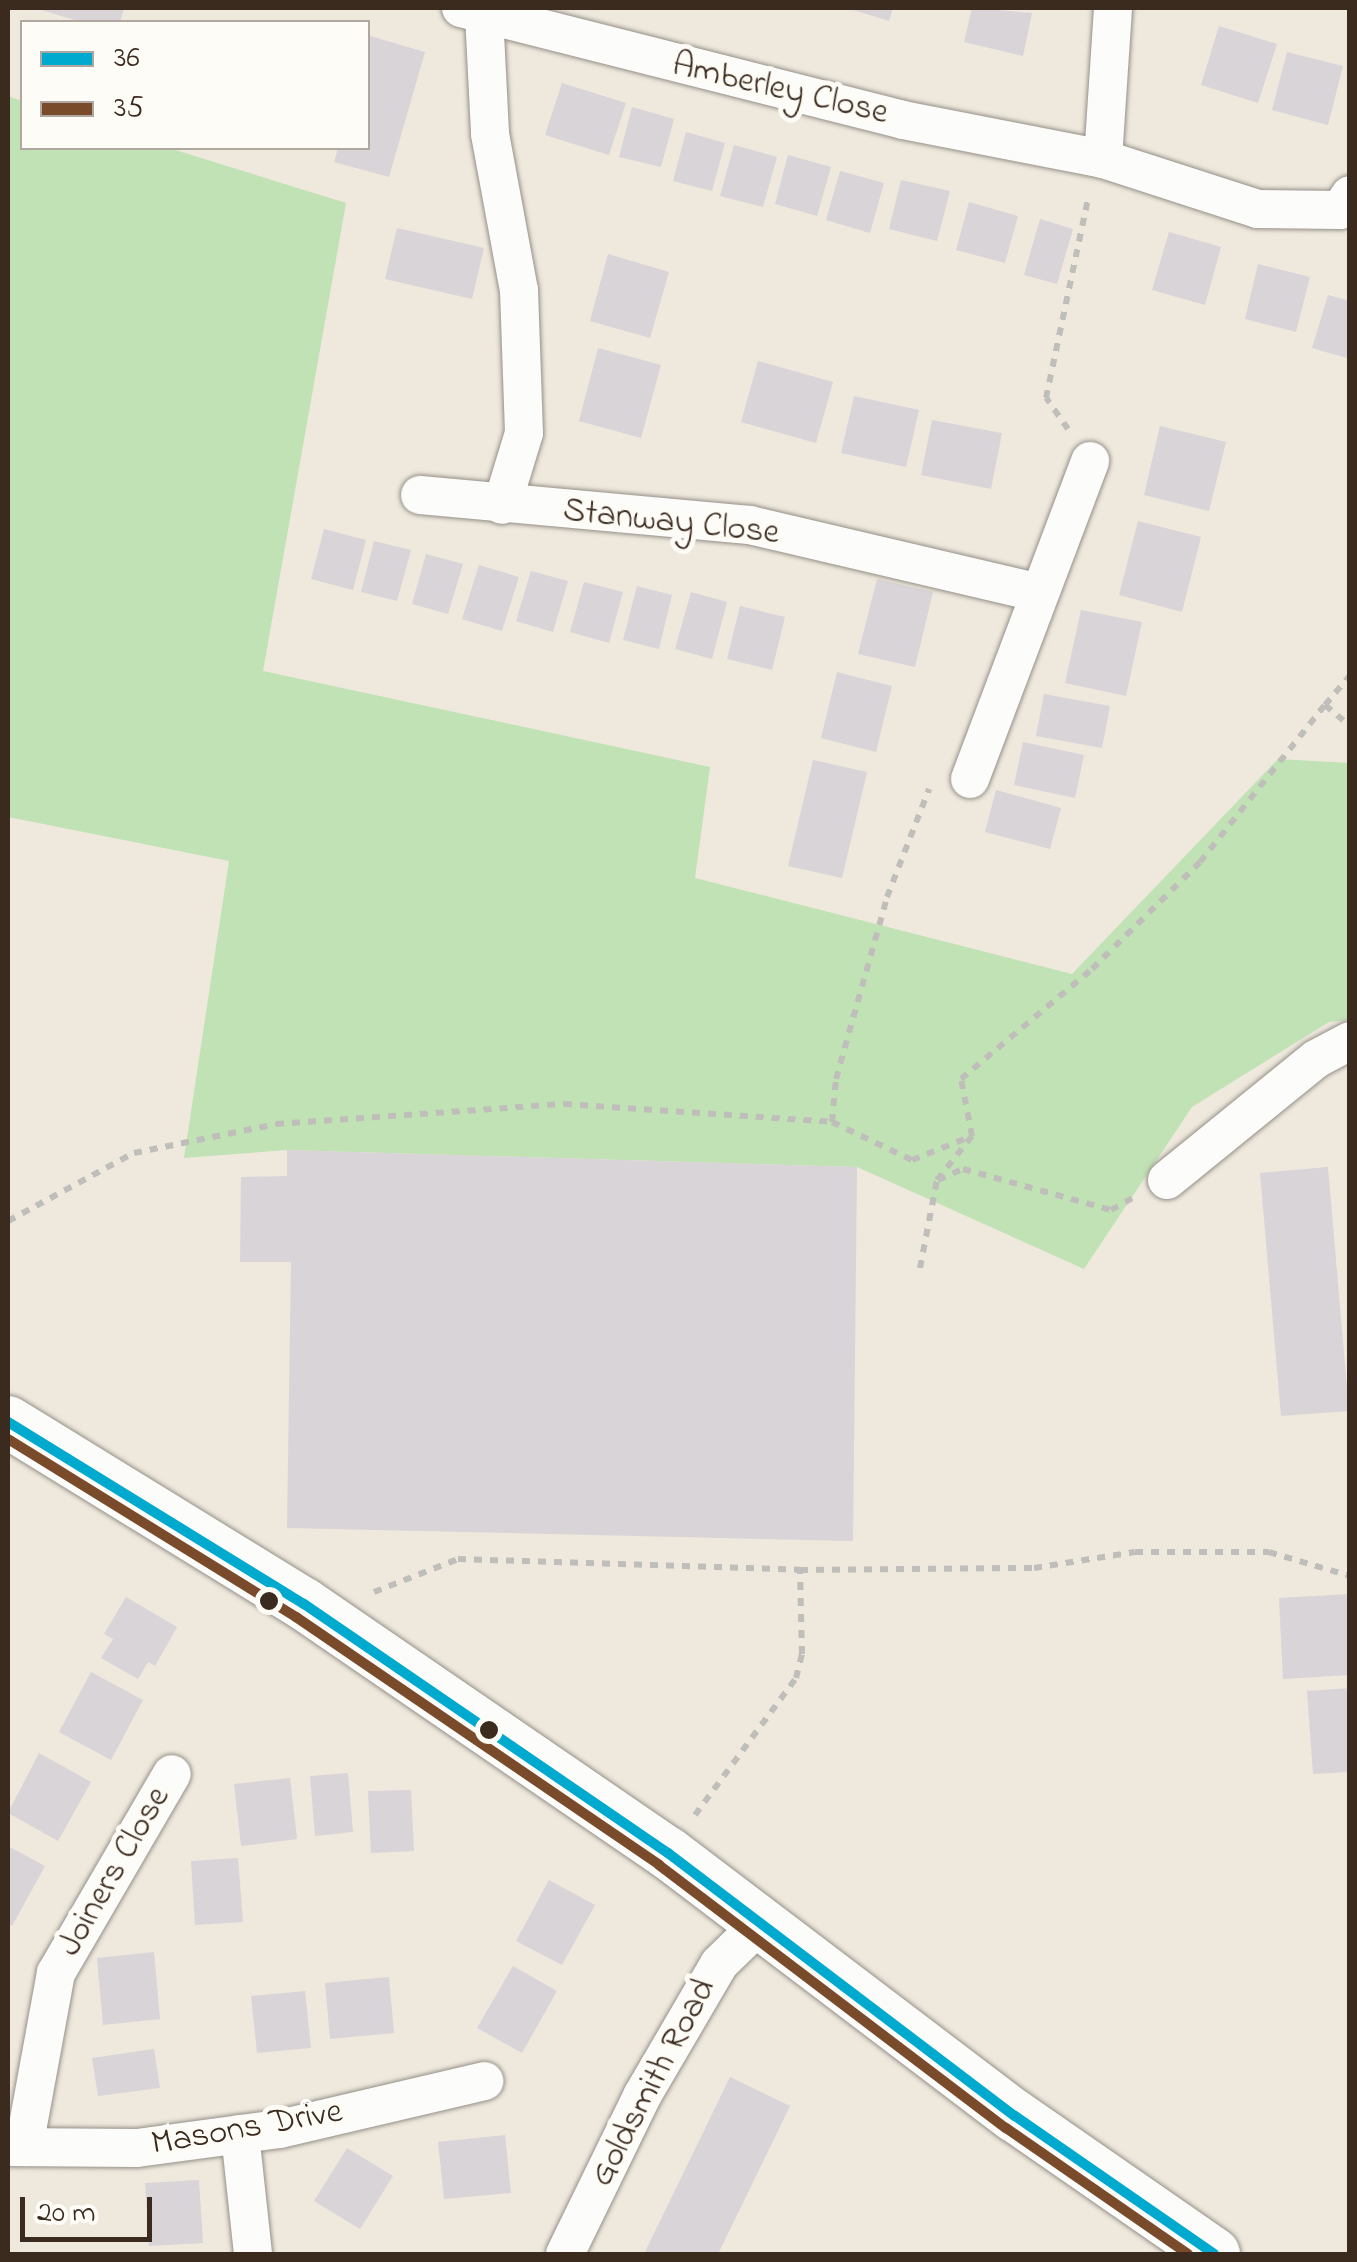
<!DOCTYPE html>
<html>
<head>
<meta charset="utf-8">
<style>
  body { margin:0 }
  #map { position:relative; width:1357px; height:2262px; overflow:hidden; background:#eee8dd; font-family:"Indie Flower",sans-serif }
  div>[style] { position:absolute }
  .green>* { inset:0; background:#c1e2b4 }
  .building>* { inset:0; background:#d9d4d8 }
  .path>* { height:6px; margin-top:-3px; transform-origin:0; background:repeating-linear-gradient(90deg,#c0beba 0 8px,transparent 0 16px) }
  .roads { filter:drop-shadow(0 0 2px #959088) drop-shadow(0 0 2px #959088) }
  .street>* { height:38px; margin:-19px; padding:0 19px; transform-origin:19px; border-radius:19px; background:#fcfcfa }
  .secondary>* { height:52px; margin:-26px; padding:0 26px; transform-origin:26px; border-radius:26px; background:#fcfcfa }
  .bus-1>* { height:10px; margin:-5px; padding:0 5px; transform-origin:5px; border-radius:5px; background:#00a9ce }
  .bus-2>* { height:10px; margin:-5px; padding:0 5px; transform-origin:5px; border-radius:5px; background:#7a4b2a }
  .dots>* { width:28px; height:28px; translate:-50% -50%; box-sizing:border-box; border:5px solid #fdfcf7; border-radius:50% }
  span { translate:-50% -50%; white-space:nowrap; text-align:center; line-height:1.15; -webkit-text-stroke:10px #fdfcf7; paint-order:stroke }
  .street-label { font-size:35px; color:#3b2a1e }
  .frame { position:absolute; inset:0; border:10px solid #3b2a1e; pointer-events:none }
  .legend { position:absolute; left:20px; top:20px; width:350px; height:130px; box-sizing:border-box; background:#fdfcf7; border:2px solid #afa8a0; margin:0; padding:12px 18px; list-style:none; font-size:30px; color:#3b2a1e }
  .legend li { display:flex; align-items:center; gap:20px; height:50px }
  .legend b { width:50px; border:2px solid #afa8a0 }
  .scale { position:absolute; left:20px; top:2197px; width:132px; height:45px; box-sizing:border-box; border:5px solid #3b2a1e; border-top:0; padding-left:12px; font-size:30px; line-height:35px; white-space:nowrap; color:#3b2a1e; -webkit-text-stroke:8px #fdfcf7; paint-order:stroke }
</style>
</head>
<body>
<div id="map">
  <div class="green">
    <i style="clip-path:polygon(8px 96px,22px 101px,22px 148px,169px 148px,346px 203px,263px 671px,710px 767px,695px 878px,1072px 974px,1278px 759px,1349px 763px,1349px 1020px,1329px 1022px,1192px 1107px,1084px 1269px,857px 1167px,287px 1150px,184px 1158px,229px 861px,8px 817px)"></i>
  </div>
  <div class="building">
    <i style="clip-path:polygon(35px 8px,124px 8px,120px 22px,81px 22px)"></i>
    <i style="clip-path:polygon(847px 8px,893px 8px,889px 21px)"></i>
    <i style="clip-path:polygon(972px 8px,1032px 13px,1023px 56px,964px 42px)"></i>
    <i style="clip-path:polygon(1219px 26px,1277px 44px,1258px 103px,1201px 85px)"></i>
    <i style="clip-path:polygon(370px 36px,425px 52px,389px 177px,334px 162px,338px 148px,368px 148px)"></i>
    <i style="clip-path:polygon(1287px 52px,1343px 66px,1328px 125px,1272px 110px)"></i>
    <i style="clip-path:polygon(562px 83px,626px 103px,609px 155px,545px 135px)"></i>
    <i style="clip-path:polygon(632px 107px,674px 119px,661px 167px,619px 157px)"></i>
    <i style="clip-path:polygon(686px 132px,725px 143px,712px 191px,673px 181px)"></i>
    <i style="clip-path:polygon(734px 145px,777px 157px,763px 207px,720px 196px)"></i>
    <i style="clip-path:polygon(788px 155px,831px 167px,817px 216px,775px 204px)"></i>
    <i style="clip-path:polygon(840px 171px,884px 183px,870px 233px,826px 220px)"></i>
    <i style="clip-path:polygon(901px 180px,950px 191px,937px 241px,889px 229px)"></i>
    <i style="clip-path:polygon(969px 202px,1018px 216px,1005px 263px,956px 250px)"></i>
    <i style="clip-path:polygon(1040px 219px,1073px 229px,1057px 284px,1024px 275px)"></i>
    <i style="clip-path:polygon(397px 228px,484px 248px,472px 299px,385px 279px)"></i>
    <i style="clip-path:polygon(1169px 232px,1221px 247px,1205px 305px,1152px 290px)"></i>
    <i style="clip-path:polygon(608px 254px,669px 272px,650px 338px,590px 321px)"></i>
    <i style="clip-path:polygon(1258px 264px,1310px 277px,1296px 332px,1245px 319px)"></i>
    <i style="clip-path:polygon(1328px 295px,1350px 301px,1350px 359px,1312px 348px)"></i>
    <i style="clip-path:polygon(598px 348px,661px 365px,641px 438px,579px 421px)"></i>
    <i style="clip-path:polygon(758px 361px,833px 382px,816px 443px,741px 422px)"></i>
    <i style="clip-path:polygon(854px 396px,919px 410px,906px 467px,841px 453px)"></i>
    <i style="clip-path:polygon(932px 420px,1002px 433px,991px 489px,921px 475px)"></i>
    <i style="clip-path:polygon(1160px 426px,1226px 442px,1209px 511px,1144px 495px)"></i>
    <i style="clip-path:polygon(1138px 521px,1201px 537px,1182px 612px,1119px 595px)"></i>
    <i style="clip-path:polygon(324px 529px,366px 540px,353px 590px,311px 579px)"></i>
    <i style="clip-path:polygon(374px 541px,411px 550px,397px 601px,361px 592px)"></i>
    <i style="clip-path:polygon(426px 554px,463px 564px,448px 614px,412px 604px)"></i>
    <i style="clip-path:polygon(479px 565px,519px 577px,502px 631px,462px 619px)"></i>
    <i style="clip-path:polygon(531px 571px,568px 581px,553px 632px,516px 621px)"></i>
    <i style="clip-path:polygon(877px 579px,933px 592px,915px 667px,858px 654px)"></i>
    <i style="clip-path:polygon(584px 582px,623px 592px,609px 643px,570px 632px)"></i>
    <i style="clip-path:polygon(637px 586px,672px 595px,659px 649px,623px 640px)"></i>
    <i style="clip-path:polygon(691px 592px,727px 602px,712px 659px,675px 649px)"></i>
    <i style="clip-path:polygon(740px 606px,785px 617px,772px 670px,727px 659px)"></i>
    <i style="clip-path:polygon(1081px 610px,1142px 622px,1126px 696px,1065px 683px)"></i>
    <i style="clip-path:polygon(837px 672px,892px 686px,876px 752px,821px 738px)"></i>
    <i style="clip-path:polygon(1044px 694px,1110px 706px,1102px 748px,1036px 736px)"></i>
    <i style="clip-path:polygon(1023px 742px,1084px 755px,1075px 798px,1014px 785px)"></i>
    <i style="clip-path:polygon(813px 760px,867px 772px,842px 878px,788px 866px)"></i>
    <i style="clip-path:polygon(996px 790px,1061px 808px,1050px 849px,985px 832px)"></i>
    <i style="clip-path:polygon(287px 1150px,857px 1167px,853px 1541px,287px 1528px,291px 1262px,240px 1262px,241px 1177px,287px 1176px)"></i>
    <i style="clip-path:polygon(1328px 1167px,1349px 1411px,1281px 1416px,1260px 1173px)"></i>
    <i style="clip-path:polygon(1350px 1594px,1350px 1675px,1283px 1679px,1279px 1598px)"></i>
    <i style="clip-path:polygon(126px 1597px,177px 1627px,155px 1666px,148px 1662px,138px 1679px,101px 1658px,113px 1639px,104px 1634px)"></i>
    <i style="clip-path:polygon(91px 1672px,143px 1700px,111px 1760px,59px 1732px)"></i>
    <i style="clip-path:polygon(1350px 1688px,1350px 1772px,1313px 1774px,1307px 1691px)"></i>
    <i style="clip-path:polygon(39px 1753px,91px 1782px,58px 1841px,8px 1813px)"></i>
    <i style="clip-path:polygon(348px 1773px,353px 1832px,315px 1836px,310px 1776px)"></i>
    <i style="clip-path:polygon(290px 1778px,297px 1839px,241px 1846px,234px 1784px)"></i>
    <i style="clip-path:polygon(411px 1790px,414px 1851px,371px 1853px,368px 1791px)"></i>
    <i style="clip-path:polygon(8px 1846px,45px 1866px,12px 1926px,8px 1923px)"></i>
    <i style="clip-path:polygon(238px 1858px,243px 1922px,195px 1925px,191px 1861px)"></i>
    <i style="clip-path:polygon(549px 1880px,595px 1905px,562px 1965px,516px 1941px)"></i>
    <i style="clip-path:polygon(154px 1952px,160px 2019px,103px 2025px,97px 1958px)"></i>
    <i style="clip-path:polygon(513px 1966px,557px 1991px,522px 2053px,477px 2028px)"></i>
    <i style="clip-path:polygon(389px 1977px,394px 2033px,330px 2039px,325px 1983px)"></i>
    <i style="clip-path:polygon(305px 1991px,311px 2048px,257px 2053px,251px 1996px)"></i>
    <i style="clip-path:polygon(154px 2049px,160px 2088px,98px 2096px,92px 2058px)"></i>
    <i style="clip-path:polygon(730px 2077px,790px 2106px,741px 2207px,718px 2254px,644px 2254px)"></i>
    <i style="clip-path:polygon(505px 2135px,511px 2193px,444px 2199px,438px 2142px)"></i>
    <i style="clip-path:polygon(347px 2148px,393px 2176px,360px 2229px,314px 2201px)"></i>
    <i style="clip-path:polygon(199px 2180px,203px 2243px,149px 2246px,145px 2183px)"></i>
  </div>
  <div class="path">
    <i style="left:1068px;top:429px;width:38px;rotate:-125deg"></i>
    <i style="left:1046px;top:398px;width:204px;rotate:-78.1deg"></i>
    <i style="left:1325px;top:705px;width:39px;rotate:-50deg"></i>
    <i style="left:832px;top:1122px;width:43px;rotate:-84.7deg"></i>
    <i style="left:836px;top:1079px;width:189px;rotate:-74.3deg"></i>
    <i style="left:887px;top:897px;width:116px;rotate:-68.7deg"></i>
    <i style="left:938px;top:1180px;width:27px;rotate:-24deg"></i>
    <i style="left:963px;top:1169px;width:154px;rotate:15.5deg"></i>
    <i style="left:1111px;top:1210px;width:26px;rotate:-29deg"></i>
    <i style="left:8px;top:1221px;width:143px;rotate:-28.4deg"></i>
    <i style="left:134px;top:1153px;width:145px;rotate:-11.5deg"></i>
    <i style="left:276px;top:1124px;width:289px;rotate:-4deg"></i>
    <i style="left:564px;top:1104px;width:269px;rotate:3.8deg"></i>
    <i style="left:832px;top:1122px;width:89px;rotate:25.4deg"></i>
    <i style="left:912px;top:1160px;width:65px;rotate:-21.8deg"></i>
    <i style="left:920px;top:1268px;width:90px;rotate:-79.1deg"></i>
    <i style="left:937px;top:1180px;width:56px;rotate:-51.5deg"></i>
    <i style="left:972px;top:1136px;width:58px;rotate:-100.9deg"></i>
    <i style="left:961px;top:1079px;width:171px;rotate:-40deg"></i>
    <i style="left:1092px;top:969px;width:152px;rotate:-44.7deg"></i>
    <i style="left:1200px;top:862px;width:201px;rotate:-51.5deg"></i>
    <i style="left:1325px;top:705px;width:33px;rotate:40deg"></i>
    <i style="left:374px;top:1592px;width:90px;rotate:-21.4deg"></i>
    <i style="left:458px;top:1559px;width:342px;rotate:1.8deg"></i>
    <i style="left:695px;top:1815px;width:170px;rotate:-53.6deg"></i>
    <i style="left:796px;top:1678px;width:25px;rotate:-76deg"></i>
    <i style="left:802px;top:1654px;width:84px;rotate:-91.4deg"></i>
    <i style="left:800px;top:1570px;width:234px;rotate:-0.5deg"></i>
    <i style="left:1034px;top:1568px;width:102px;rotate:-9deg"></i>
    <i style="left:1135px;top:1552px;width:134px"></i>
    <i style="left:1269px;top:1552px;width:84px;rotate:16.5deg"></i>
  </div>
  <div class="roads">
    <div class="street">
      <i style="left:461px;top:8px;width:456px;rotate:14.2deg"></i>
      <i style="left:903px;top:120px;width:204px;rotate:11deg"></i>
      <i style="left:1103px;top:159px;width:163px;rotate:17.9deg"></i>
      <i style="left:1258px;top:209px;width:82px;rotate:0.7deg"></i>
      <i style="left:1340px;top:210px;width:18px;rotate:-56deg"></i>
      <i style="left:484px;top:14px;width:120px;rotate:87.1deg"></i>
      <i style="left:490px;top:134px;width:159px;rotate:79.5deg"></i>
      <i style="left:519px;top:290px;width:143px;rotate:88deg"></i>
      <i style="left:524px;top:433px;width:75px;rotate:107deg"></i>
      <i style="left:1103px;top:159px;width:151px;rotate:-86.2deg"></i>
      <i style="left:420px;top:495px;width:331px;rotate:5.2deg"></i>
      <i style="left:750px;top:525px;width:294px;rotate:13.2deg"></i>
      <i style="left:970px;top:779px;width:340px;rotate:-69.3deg"></i>
      <i style="left:1167px;top:1180px;width:192px;rotate:-39.1deg"></i>
      <i style="left:1316px;top:1059px;width:38px;rotate:-28deg"></i>
      <i style="left:240px;top:2134px;width:121px;rotate:83.8deg"></i>
      <i style="left:8px;top:2147px;width:129px;rotate:0.4deg"></i>
      <i style="left:137px;top:2148px;width:144px;rotate:-7.6deg"></i>
      <i style="left:280px;top:2129px;width:210px;rotate:-13.2deg"></i>
      <i style="left:24px;top:2147px;width:177px;rotate:-79.6deg"></i>
      <i style="left:56px;top:1973px;width:230px;rotate:-59.8deg"></i>
      <i style="left:565px;top:2254px;width:176px;rotate:-64deg"></i>
      <i style="left:642px;top:2096px;width:153px;rotate:-59.7deg"></i>
      <i style="left:719px;top:1964px;width:57px;rotate:-44.3deg"></i>
    </div>
    <div class="secondary">
      <i style="left:8px;top:1422px;width:347px;rotate:31.6deg"></i>
      <i style="left:304px;top:1604px;width:441px;rotate:34.4deg"></i>
      <i style="left:668px;top:1853px;width:435px;rotate:37.2deg"></i>
      <i style="left:1015px;top:2116px;width:242px;rotate:34.7deg"></i>
    </div>
  </div>
  <div class="bus-1">
    <i style="left:8px;top:1422px;width:347px;rotate:31.6deg"></i>
    <i style="left:304px;top:1604px;width:441px;rotate:34.4deg"></i>
    <i style="left:668px;top:1853px;width:435px;rotate:37.2deg"></i>
    <i style="left:1015px;top:2116px;width:242px;rotate:34.7deg"></i>
  </div>
  <div class="bus-2">
    <i style="left:8px;top:1439px;width:339px;rotate:31.7deg"></i>
    <i style="left:296px;top:1617px;width:440px;rotate:34.3deg"></i>
    <i style="left:659px;top:1865px;width:435px;rotate:37.2deg"></i>
    <i style="left:1006px;top:2128px;width:221px;rotate:34.7deg"></i>
  </div>
  <div class="dots">
    <i style="left:269px;top:1601px;background:#3b2a1e"></i>
    <i style="left:489px;top:1730px;background:#3b2a1e"></i>
  </div>
  <div class="street-label">
    <span style="left:780px;top:90px;rotate:13deg">Amberley Close</span>
    <span style="left:671px;top:523px;rotate:6deg">Stanway Close</span>
    <span style="left:115px;top:1872px;rotate:-60deg">Joiners Close</span>
    <span style="left:654px;top:2083px;rotate:-62deg">Goldsmith Road</span>
    <span style="left:247px;top:2129px;rotate:-10deg">Masons Drive</span>
  </div>
  <div class="frame"></div>
  <ul class="legend">
  <li><b style="height:12px;background:#00a9ce"></b>36</li>
  <li><b style="height:12px;background:#7a4b2a"></b>35</li>
  </ul>
  <div class="scale">20 m</div>
</div>
</body>
</html>
